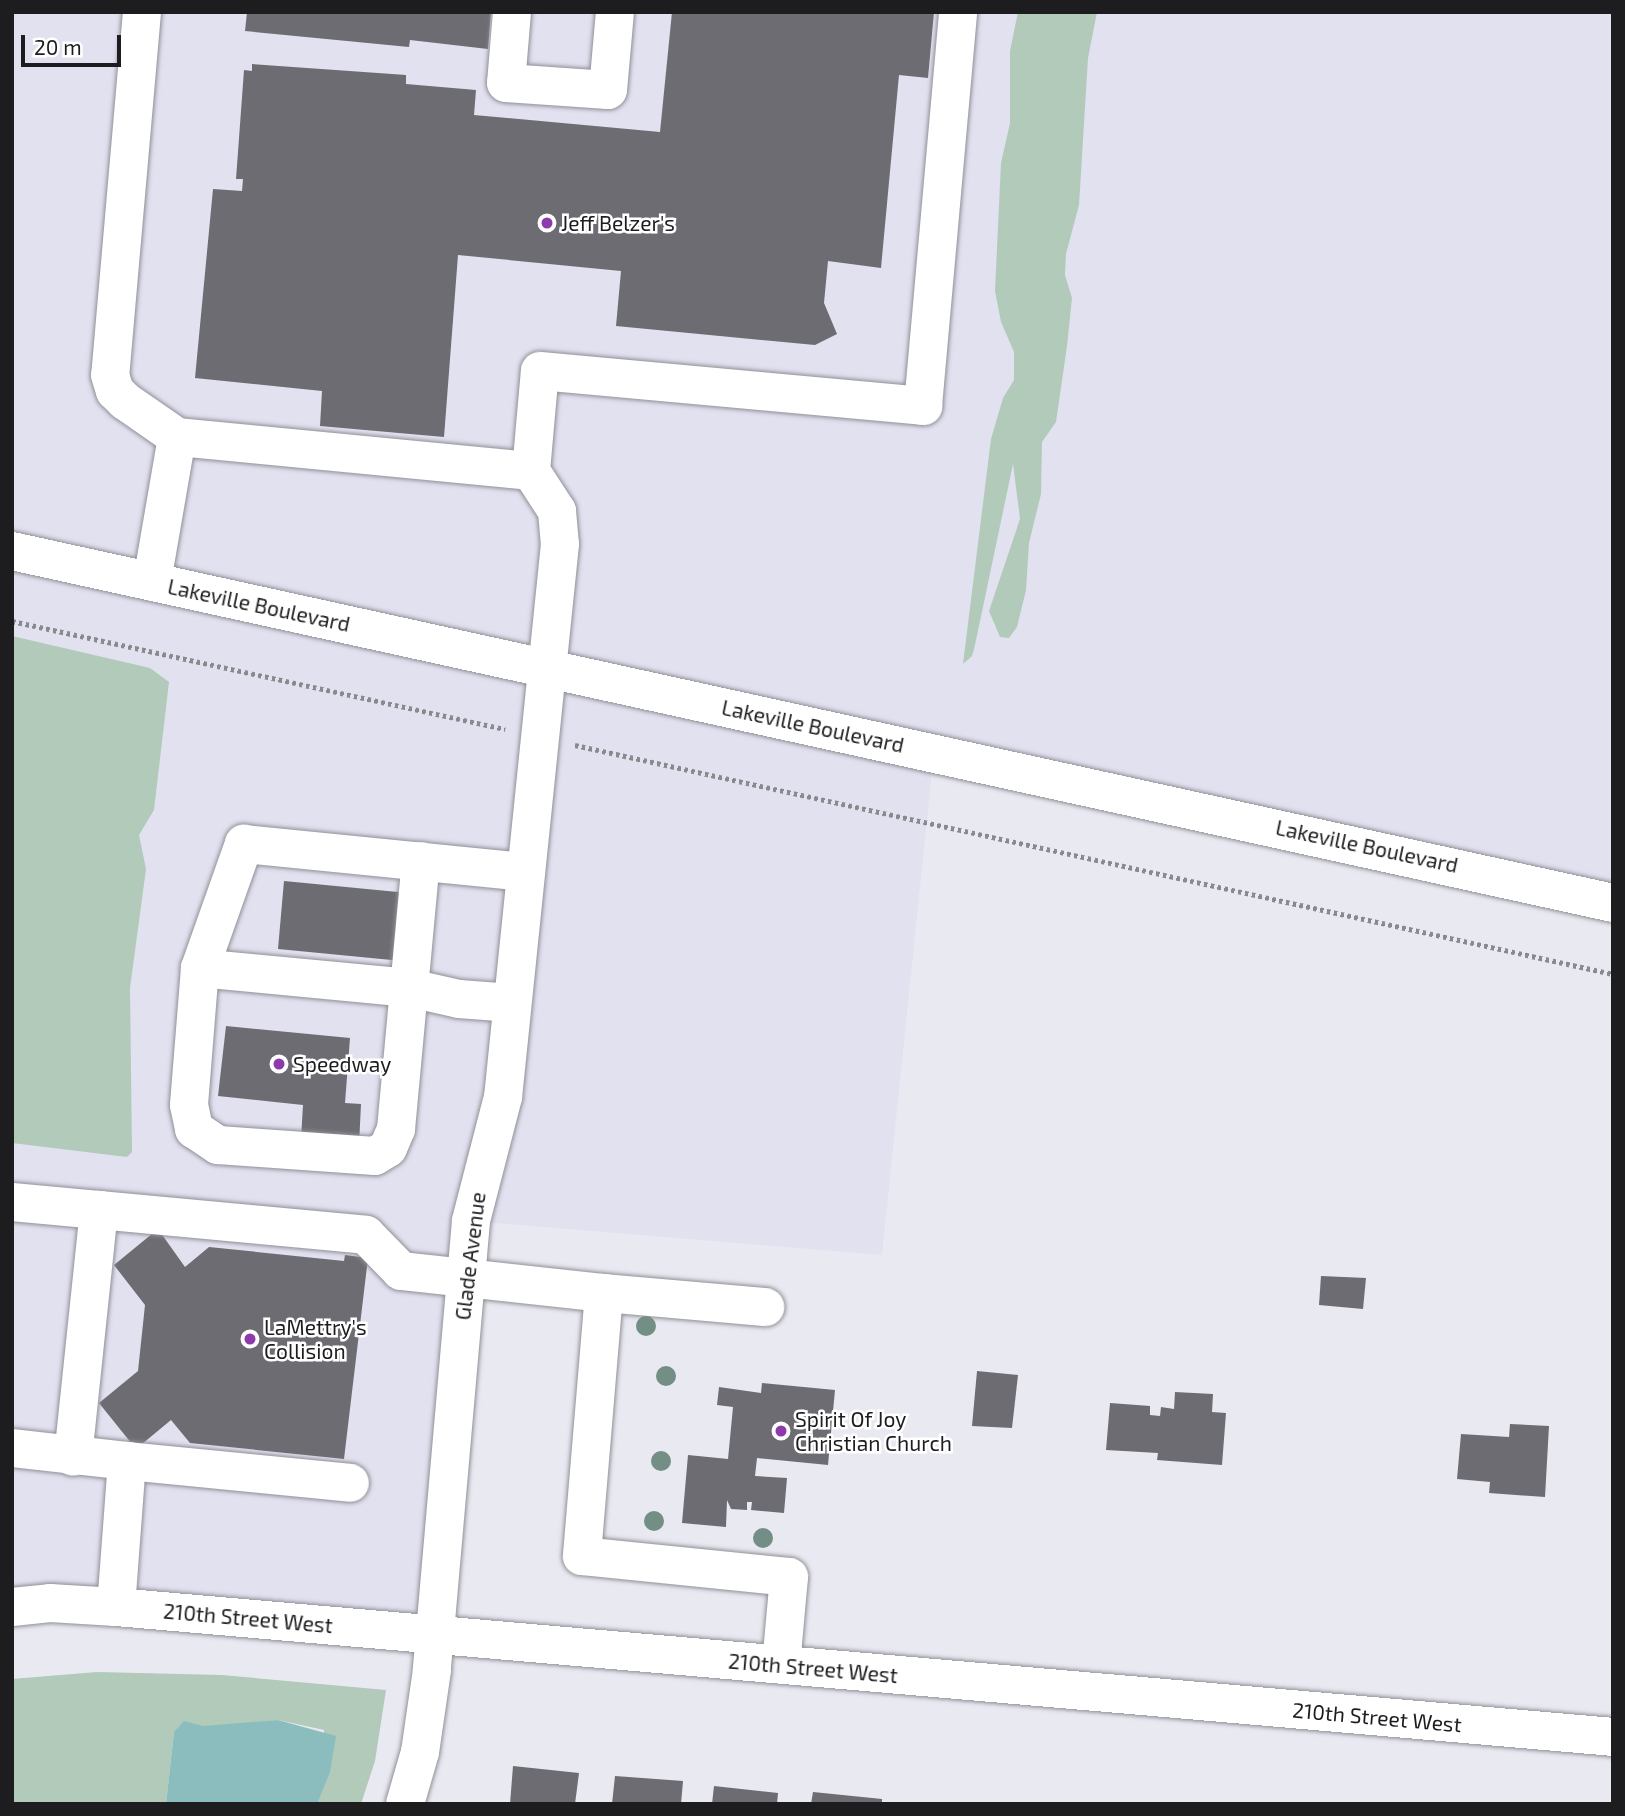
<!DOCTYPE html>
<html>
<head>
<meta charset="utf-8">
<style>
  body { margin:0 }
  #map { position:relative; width:1625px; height:1816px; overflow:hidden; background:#e9eaf1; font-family:"Exo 2",sans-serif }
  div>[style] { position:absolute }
  .built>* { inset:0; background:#e1e1f0 }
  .green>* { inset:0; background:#b1caba }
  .water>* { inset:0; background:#8bbdbe }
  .building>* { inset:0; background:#6c6c72 }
  .path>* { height:4.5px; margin-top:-2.25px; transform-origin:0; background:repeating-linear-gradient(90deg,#89898e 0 3.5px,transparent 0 7px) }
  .roads { filter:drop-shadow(0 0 2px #909097) drop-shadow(0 0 2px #909097) }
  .minor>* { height:38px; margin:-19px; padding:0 19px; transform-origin:19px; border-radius:19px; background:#fff }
  .trees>* { width:20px; height:20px; margin:-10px; border-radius:50%; background:#738e85 }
  .dots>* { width:19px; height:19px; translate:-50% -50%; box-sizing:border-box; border:4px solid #fff; border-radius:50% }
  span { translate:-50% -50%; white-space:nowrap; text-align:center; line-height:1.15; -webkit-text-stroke:5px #fff; paint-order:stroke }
  .poi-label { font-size:21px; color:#1d1d1f }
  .left { translate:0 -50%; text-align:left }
  .street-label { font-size:21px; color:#1d1d1f }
  .frame { position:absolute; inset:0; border:14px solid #1d1d1f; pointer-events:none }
  .scale { position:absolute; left:21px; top:35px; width:100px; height:32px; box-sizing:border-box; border:4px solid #1d1d1f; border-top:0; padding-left:9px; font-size:21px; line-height:24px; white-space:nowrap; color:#1d1d1f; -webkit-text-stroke:5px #fff; paint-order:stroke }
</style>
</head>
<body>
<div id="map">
  <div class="built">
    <i style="clip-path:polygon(12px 12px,1613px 12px,1613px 886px,936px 733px,882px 1255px,471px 1221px,435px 1634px,12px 1598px)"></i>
  </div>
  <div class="green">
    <i style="clip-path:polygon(1018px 12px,1097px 12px,1088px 58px,1079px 205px,1066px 254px,1065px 275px,1072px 298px,1067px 346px,1056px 422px,1042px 442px,1041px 494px,1029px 543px,1026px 590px,1017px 627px,1009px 638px,1000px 637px,989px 611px,1020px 519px,1013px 464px,975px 645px,972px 656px,963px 664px,991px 439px,1003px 398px,1014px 380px,1014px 352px,1001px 322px,995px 291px,1001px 163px,1010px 123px,1010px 51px)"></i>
    <i style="clip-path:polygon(12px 636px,150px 668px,169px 682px,154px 810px,139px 835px,146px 869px,130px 988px,132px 1152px,127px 1157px,12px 1143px)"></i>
    <i style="clip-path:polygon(97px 1672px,222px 1675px,386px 1690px,375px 1761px,361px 1804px,317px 1804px,324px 1730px,278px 1720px,174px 1732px,166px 1804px,12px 1804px,12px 1679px)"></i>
  </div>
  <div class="water">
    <i style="clip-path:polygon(278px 1720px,336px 1736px,330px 1772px,317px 1804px,166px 1804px,174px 1732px,184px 1721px,203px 1726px)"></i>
  </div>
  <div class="building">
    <i style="clip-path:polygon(247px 12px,491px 12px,488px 49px,410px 40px,409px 47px,245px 31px)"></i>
    <i style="clip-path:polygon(672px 12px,934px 12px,928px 78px,899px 75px,881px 268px,828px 261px,824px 303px,837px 334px,815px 345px,616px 326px,621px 271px,458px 255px,444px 437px,320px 426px,322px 391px,195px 378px,213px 189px,242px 191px,243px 179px,236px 179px,244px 70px,252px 71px,252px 64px,406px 75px,406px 84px,476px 90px,474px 115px,660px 132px)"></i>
    <i style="clip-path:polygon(284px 881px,408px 893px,402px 961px,278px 949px)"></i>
    <i style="clip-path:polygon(226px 1026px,350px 1038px,345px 1103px,361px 1104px,359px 1145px,301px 1139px,303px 1105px,218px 1096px)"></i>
    <i style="clip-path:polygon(158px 1229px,185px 1267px,209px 1247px,344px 1261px,345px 1255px,368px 1258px,344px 1459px,190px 1443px,171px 1420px,136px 1449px,99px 1403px,138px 1371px,145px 1305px,114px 1265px)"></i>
    <i style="clip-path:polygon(1321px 1276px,1366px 1278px,1363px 1309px,1319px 1305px)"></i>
    <i style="clip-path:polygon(977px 1371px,1018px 1375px,1012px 1428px,972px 1426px)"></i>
    <i style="clip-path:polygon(762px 1383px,835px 1390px,828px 1465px,757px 1458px,755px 1476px,787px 1478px,784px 1513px,751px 1510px,752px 1502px,747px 1502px,747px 1510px,731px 1509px,727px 1500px,726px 1527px,682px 1523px,688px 1455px,728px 1459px,733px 1407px,717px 1405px,719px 1387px,761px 1393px)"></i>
    <i style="clip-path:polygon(1175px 1392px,1213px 1394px,1212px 1412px,1226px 1413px,1222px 1465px,1157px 1460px,1158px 1453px,1106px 1450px,1110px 1403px,1150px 1406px,1150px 1415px,1160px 1416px,1161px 1407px,1174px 1409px)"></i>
    <i style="clip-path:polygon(1510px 1424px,1549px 1426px,1545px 1497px,1489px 1493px,1490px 1482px,1457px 1479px,1461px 1434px,1509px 1437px)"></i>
    <i style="clip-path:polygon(513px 1766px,579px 1773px,575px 1804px,510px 1804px)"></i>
    <i style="clip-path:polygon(615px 1776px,683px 1781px,681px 1804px,612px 1804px)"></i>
    <i style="clip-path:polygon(714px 1786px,778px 1793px,777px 1804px,712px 1804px)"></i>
    <i style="clip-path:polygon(813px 1792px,882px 1799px,882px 1804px,811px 1804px)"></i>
  </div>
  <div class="path">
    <i style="left:12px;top:621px;width:505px;rotate:12.36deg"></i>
    <i style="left:575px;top:745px;width:1063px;rotate:12.44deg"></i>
  </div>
  <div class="roads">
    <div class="minor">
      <i style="left:142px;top:12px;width:364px;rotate:95deg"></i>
      <i style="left:110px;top:375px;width:17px;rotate:73deg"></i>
      <i style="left:115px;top:391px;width:14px;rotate:45deg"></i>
      <i style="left:125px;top:401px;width:63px;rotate:34.7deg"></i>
      <i style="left:177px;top:437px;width:147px;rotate:99.8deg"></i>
      <i style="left:512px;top:12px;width:71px;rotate:94.8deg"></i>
      <i style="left:506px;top:83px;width:102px;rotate:3.9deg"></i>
      <i style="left:608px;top:90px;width:78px;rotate:-84.9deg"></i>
      <i style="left:177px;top:437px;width:356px;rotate:5.5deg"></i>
      <i style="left:531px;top:471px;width:48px;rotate:57deg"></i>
      <i style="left:557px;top:511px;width:33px;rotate:85deg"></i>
      <i style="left:560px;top:544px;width:556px;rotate:95.88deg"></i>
      <i style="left:503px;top:1097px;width:128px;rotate:104.5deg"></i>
      <i style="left:471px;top:1221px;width:451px;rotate:95deg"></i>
      <i style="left:432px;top:1670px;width:83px;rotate:98.3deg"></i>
      <i style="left:420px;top:1752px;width:54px;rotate:106.1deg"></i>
      <i style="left:531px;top:471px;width:100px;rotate:-84.9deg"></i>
      <i style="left:540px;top:371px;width:385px;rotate:5.2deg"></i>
      <i style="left:923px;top:406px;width:396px;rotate:-84.9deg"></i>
      <i style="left:12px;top:551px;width:1639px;rotate:12.4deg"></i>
      <i style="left:200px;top:968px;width:137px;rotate:94.6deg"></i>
      <i style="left:189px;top:1105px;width:25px;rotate:78deg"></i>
      <i style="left:194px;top:1129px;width:29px;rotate:34deg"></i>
      <i style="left:218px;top:1145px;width:157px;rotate:4deg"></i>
      <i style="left:375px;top:1156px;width:15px;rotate:-32deg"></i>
      <i style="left:388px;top:1148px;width:21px;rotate:-67deg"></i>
      <i style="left:396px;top:1129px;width:269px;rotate:-84.7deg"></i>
      <i style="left:512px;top:1003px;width:53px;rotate:-175.7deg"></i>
      <i style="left:459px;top:999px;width:50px;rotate:-167.3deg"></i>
      <i style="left:410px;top:988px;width:211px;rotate:-174.6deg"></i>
      <i style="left:200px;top:968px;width:132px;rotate:-70.5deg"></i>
      <i style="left:244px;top:844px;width:282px;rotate:5.7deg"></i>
      <i style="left:12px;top:1202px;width:87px;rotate:5.3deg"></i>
      <i style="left:99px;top:1210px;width:248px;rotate:96deg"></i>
      <i style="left:99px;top:1210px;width:268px;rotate:5.3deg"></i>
      <i style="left:366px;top:1235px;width:50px;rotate:45.8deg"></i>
      <i style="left:401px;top:1271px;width:204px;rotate:6.2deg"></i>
      <i style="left:604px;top:1293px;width:264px;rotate:94.8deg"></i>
      <i style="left:582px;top:1556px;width:208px;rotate:5.8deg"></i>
      <i style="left:789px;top:1577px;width:88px;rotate:95.2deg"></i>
      <i style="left:604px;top:1293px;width:162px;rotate:5deg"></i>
      <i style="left:12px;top:1448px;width:116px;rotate:6.4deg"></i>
      <i style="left:127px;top:1461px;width:146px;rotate:94.3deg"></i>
      <i style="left:127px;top:1461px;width:224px;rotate:5.6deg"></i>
      <i style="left:12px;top:1607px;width:38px;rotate:-6deg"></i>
      <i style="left:50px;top:1603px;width:66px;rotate:3.5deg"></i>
      <i style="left:116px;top:1607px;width:1503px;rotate:4.96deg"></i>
    </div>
  </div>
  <div class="trees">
    <i style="left:646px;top:1326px"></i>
    <i style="left:666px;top:1376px"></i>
    <i style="left:661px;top:1461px"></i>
    <i style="left:654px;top:1521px"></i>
    <i style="left:763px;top:1538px"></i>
  </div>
  <div class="dots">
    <i style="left:547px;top:223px;background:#8d3baa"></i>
    <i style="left:279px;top:1064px;background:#8d3baa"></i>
    <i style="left:250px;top:1339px;background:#8d3baa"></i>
    <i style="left:781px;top:1431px;background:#8d3baa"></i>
  </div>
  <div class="poi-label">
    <span class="left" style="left:561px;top:223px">Jeff Belzer's</span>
    <span class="left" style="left:293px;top:1064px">Speedway</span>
    <span class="left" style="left:264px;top:1339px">LaMettry's<br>Collision</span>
    <span class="left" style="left:795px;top:1431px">Spirit Of Joy<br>Christian Church</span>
  </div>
  <div class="street-label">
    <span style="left:259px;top:605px;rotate:12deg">Lakeville Boulevard</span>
    <span style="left:813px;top:726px;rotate:12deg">Lakeville Boulevard</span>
    <span style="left:1367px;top:846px;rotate:12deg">Lakeville Boulevard</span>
    <span style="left:470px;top:1256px;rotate:-83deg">Glade Avenue</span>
    <span style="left:248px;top:1618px;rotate:5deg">210th Street West</span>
    <span style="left:813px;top:1668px;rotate:5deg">210th Street West</span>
    <span style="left:1377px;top:1717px;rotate:5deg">210th Street West</span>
  </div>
  <div class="frame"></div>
  <div class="scale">20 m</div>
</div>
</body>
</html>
